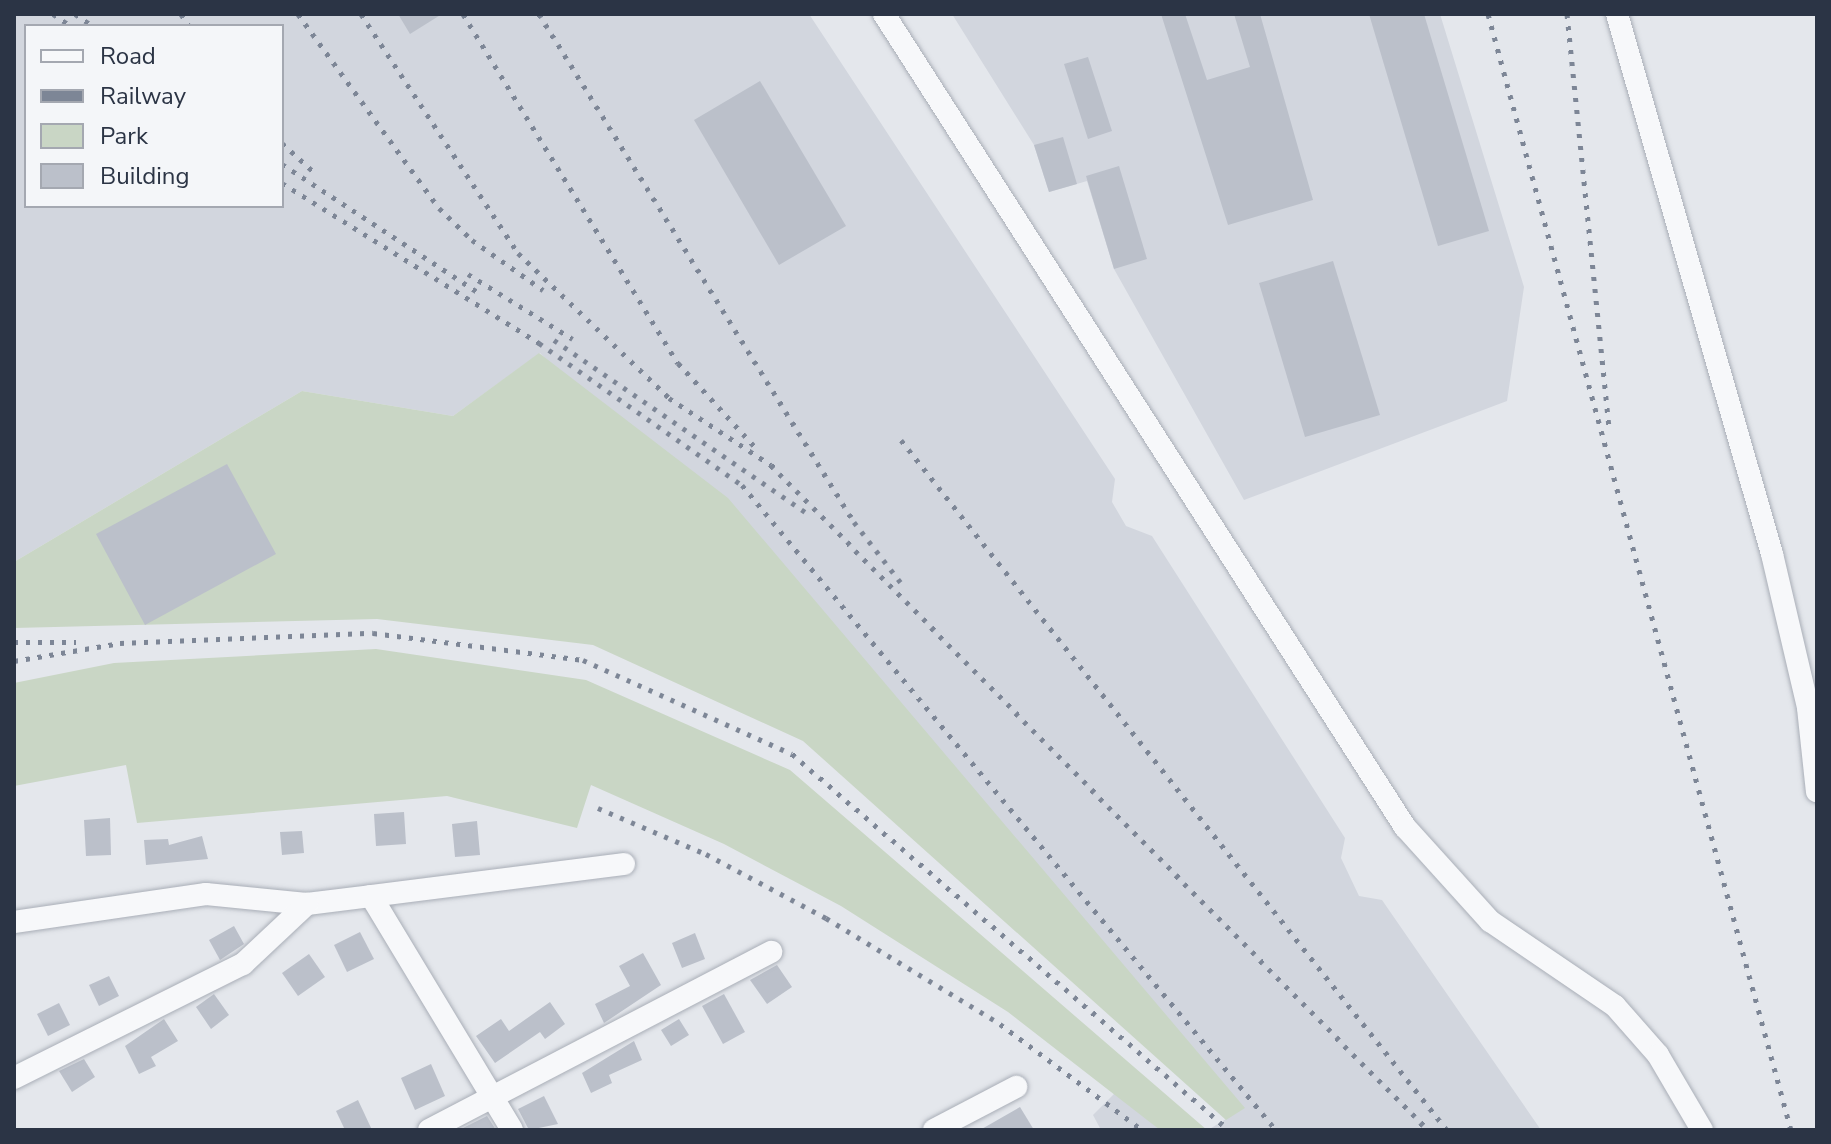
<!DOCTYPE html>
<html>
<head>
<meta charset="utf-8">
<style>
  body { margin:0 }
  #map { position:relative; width:1831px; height:1144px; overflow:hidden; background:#e4e7ec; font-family:"Nunito Sans",sans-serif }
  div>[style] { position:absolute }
  .built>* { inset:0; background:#d2d6de }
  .green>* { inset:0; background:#c9d6c5 }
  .building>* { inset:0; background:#bbc0ca }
  .roads { filter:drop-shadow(0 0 2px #a9aeb7) drop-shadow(0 0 2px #a9aeb7) }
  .minor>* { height:22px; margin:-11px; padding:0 11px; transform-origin:11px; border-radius:11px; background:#f7f8fa }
  .rail>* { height:5px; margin-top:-2.5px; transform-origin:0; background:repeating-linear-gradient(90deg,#7d8696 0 4px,transparent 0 12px) }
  span { translate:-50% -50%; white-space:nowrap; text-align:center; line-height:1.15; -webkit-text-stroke:8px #f4f6f9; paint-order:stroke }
  .frame { position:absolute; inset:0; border:16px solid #2b3445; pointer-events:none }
  .legend { position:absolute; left:24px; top:24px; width:260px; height:184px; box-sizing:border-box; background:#f4f6f9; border:2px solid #a4a8b1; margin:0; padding:10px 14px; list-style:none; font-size:24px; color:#2b3445 }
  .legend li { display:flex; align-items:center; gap:16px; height:40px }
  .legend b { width:40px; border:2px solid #a4a8b1 }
</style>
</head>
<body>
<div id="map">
  <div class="built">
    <i style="clip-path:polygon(evenodd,14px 14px,809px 14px,1115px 479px,1112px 502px,1126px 526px,1152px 536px,1345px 838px,1341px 858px,1359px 896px,1382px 900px,1541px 1130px,1208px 1130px,1244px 1108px,540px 353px,453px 416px,302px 391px,14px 562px,14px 14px,26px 26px,282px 26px,282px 206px,26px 206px,26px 26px)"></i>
    <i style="clip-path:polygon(952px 14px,1440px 14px,1524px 287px,1507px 401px,1244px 500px,1114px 269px,1087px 181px,1049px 192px,1034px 145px)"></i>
    <i style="clip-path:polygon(1116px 1092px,1160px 1130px,1101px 1130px,1093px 1115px)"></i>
  </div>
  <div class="green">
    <i style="clip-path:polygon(539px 353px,728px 498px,1245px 1108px,1226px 1120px,803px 741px,593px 645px,377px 619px,14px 628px,14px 562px,302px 391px,453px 416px)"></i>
    <i style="clip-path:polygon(376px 649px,586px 680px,790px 770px,1207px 1130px,1160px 1130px,1008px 1012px,841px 906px,724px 844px,591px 785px,577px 828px,447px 796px,137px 823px,126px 765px,14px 786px,14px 683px,114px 663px)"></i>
  </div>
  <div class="building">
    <i style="clip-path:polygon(398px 14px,442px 14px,410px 34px)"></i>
    <i style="clip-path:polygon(1161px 14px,1185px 14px,1207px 80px,1250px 67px,1234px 14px,1260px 14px,1313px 200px,1228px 225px)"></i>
    <i style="clip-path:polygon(1369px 14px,1424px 14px,1489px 231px,1438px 246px)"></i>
    <i style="clip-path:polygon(1088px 57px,1112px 131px,1088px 139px,1064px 64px)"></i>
    <i style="clip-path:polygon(760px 81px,846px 226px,779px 265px,694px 120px)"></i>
    <i style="clip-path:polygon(1063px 137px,1077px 184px,1049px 192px,1034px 145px)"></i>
    <i style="clip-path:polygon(1119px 166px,1147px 259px,1114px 269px,1086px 176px)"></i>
    <i style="clip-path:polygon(1333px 261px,1380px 415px,1305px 437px,1259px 283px)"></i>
    <i style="clip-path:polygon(227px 464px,276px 554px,145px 625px,96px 534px)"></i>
    <i style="clip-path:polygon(404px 812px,406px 844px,376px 846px,374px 814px)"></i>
    <i style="clip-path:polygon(110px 818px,111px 855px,86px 856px,84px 820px)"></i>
    <i style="clip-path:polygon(477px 821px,480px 855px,455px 857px,452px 824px)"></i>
    <i style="clip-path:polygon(302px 831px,304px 853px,282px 855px,280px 832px)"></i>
    <i style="clip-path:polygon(202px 836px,208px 859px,146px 865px,144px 840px,168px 839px,169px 845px)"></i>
    <i style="clip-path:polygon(234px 926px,244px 944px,220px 960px,209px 940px)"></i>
    <i style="clip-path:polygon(360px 932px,374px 959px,347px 972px,334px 945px)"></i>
    <i style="clip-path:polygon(695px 933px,705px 959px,682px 968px,672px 943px)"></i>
    <i style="clip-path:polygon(643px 953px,661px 985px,604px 1023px,595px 1004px,630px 986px,619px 966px)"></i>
    <i style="clip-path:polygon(309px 954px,325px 977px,298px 996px,282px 973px)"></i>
    <i style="clip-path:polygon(777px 965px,792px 987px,767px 1004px,750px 980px)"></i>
    <i style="clip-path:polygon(109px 976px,119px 996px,99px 1006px,89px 985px)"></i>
    <i style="clip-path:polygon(214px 994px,229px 1015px,211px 1029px,196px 1007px)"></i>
    <i style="clip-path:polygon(724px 994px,745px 1032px,723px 1044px,702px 1006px)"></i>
    <i style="clip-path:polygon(550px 1002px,565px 1024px,545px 1039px,540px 1032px,495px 1063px,476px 1036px,501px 1019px,509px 1031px)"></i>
    <i style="clip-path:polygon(59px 1003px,70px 1025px,48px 1036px,37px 1014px)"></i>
    <i style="clip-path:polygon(164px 1019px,178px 1041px,151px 1057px,156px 1066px,139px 1074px,125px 1046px)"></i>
    <i style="clip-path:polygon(679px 1019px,689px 1035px,671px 1046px,661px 1030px)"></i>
    <i style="clip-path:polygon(634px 1041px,642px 1060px,609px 1075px,612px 1083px,591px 1093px,582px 1073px)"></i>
    <i style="clip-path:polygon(84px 1059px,95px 1077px,72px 1092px,59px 1071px)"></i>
    <i style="clip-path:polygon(431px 1064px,445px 1096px,415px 1110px,401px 1078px)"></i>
    <i style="clip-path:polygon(544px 1096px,558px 1124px,529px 1130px,518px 1109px)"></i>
    <i style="clip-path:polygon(358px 1100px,372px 1130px,345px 1130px,336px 1111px)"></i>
    <i style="clip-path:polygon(1020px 1107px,1034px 1130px,980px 1130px)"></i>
    <i style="clip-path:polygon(487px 1116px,496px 1130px,459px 1130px)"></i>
  </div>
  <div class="roads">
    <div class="minor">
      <i style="left:884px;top:14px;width:966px;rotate:57.35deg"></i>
      <i style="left:1405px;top:827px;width:127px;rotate:47.9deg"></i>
      <i style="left:1490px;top:921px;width:151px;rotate:34.2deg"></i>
      <i style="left:1615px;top:1006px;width:65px;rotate:48.7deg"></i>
      <i style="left:1658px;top:1055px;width:87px;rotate:59.6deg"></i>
      <i style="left:1617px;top:14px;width:562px;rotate:73.98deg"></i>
      <i style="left:1772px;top:554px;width:158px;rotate:76.8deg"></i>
      <i style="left:1808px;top:708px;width:84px;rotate:83.9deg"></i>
      <i style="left:371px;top:896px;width:255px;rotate:-7.2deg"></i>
      <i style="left:14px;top:922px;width:194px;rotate:-8.3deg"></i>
      <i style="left:206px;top:894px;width:101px;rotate:5.7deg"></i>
      <i style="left:307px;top:904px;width:64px;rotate:-7.1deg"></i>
      <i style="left:371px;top:896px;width:273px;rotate:58.9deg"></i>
      <i style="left:14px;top:1078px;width:256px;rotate:-26.5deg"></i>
      <i style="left:243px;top:964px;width:88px;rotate:-43.2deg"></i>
      <i style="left:429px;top:1130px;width:386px;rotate:-27.5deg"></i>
      <i style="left:934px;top:1130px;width:93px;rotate:-27.7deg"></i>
    </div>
  </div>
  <div class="rail">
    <i style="left:53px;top:14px;width:22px;rotate:34deg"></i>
    <i style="left:75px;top:14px;width:22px;rotate:34deg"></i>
    <i style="left:181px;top:14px;width:14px;rotate:56deg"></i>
    <i style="left:298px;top:14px;width:240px;rotate:54deg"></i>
    <i style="left:439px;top:208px;width:46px;rotate:44.1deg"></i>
    <i style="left:472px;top:240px;width:87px;rotate:35.2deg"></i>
    <i style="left:361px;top:14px;width:286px;rotate:56.7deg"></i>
    <i style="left:518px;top:253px;width:209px;rotate:43.8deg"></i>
    <i style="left:669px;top:398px;width:122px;rotate:33.3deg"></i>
    <i style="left:771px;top:465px;width:935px;rotate:45.35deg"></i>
    <i style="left:463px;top:14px;width:410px;rotate:58.4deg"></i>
    <i style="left:678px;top:363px;width:114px;rotate:47.5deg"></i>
    <i style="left:539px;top:14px;width:598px;rotate:58.2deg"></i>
    <i style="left:854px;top:522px;width:78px;rotate:52.3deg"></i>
    <i style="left:1488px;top:14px;width:1156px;rotate:74.81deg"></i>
    <i style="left:1567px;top:14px;width:417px;rotate:84.2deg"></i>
    <i style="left:282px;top:143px;width:45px;rotate:42.3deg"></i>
    <i style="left:282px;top:164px;width:232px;rotate:33.2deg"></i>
    <i style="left:282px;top:183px;width:303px;rotate:31.9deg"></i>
    <i style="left:539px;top:343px;width:248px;rotate:35deg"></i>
    <i style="left:742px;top:485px;width:837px;rotate:50.38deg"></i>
    <i style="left:468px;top:274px;width:123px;rotate:31.8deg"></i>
    <i style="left:554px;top:340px;width:308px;rotate:34.4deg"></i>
    <i style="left:901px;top:440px;width:880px;rotate:51.65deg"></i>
    <i style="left:14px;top:642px;width:62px"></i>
    <i style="left:14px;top:661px;width:108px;rotate:-9.6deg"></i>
    <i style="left:120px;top:643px;width:253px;rotate:-2.3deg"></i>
    <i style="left:373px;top:633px;width:212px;rotate:7.3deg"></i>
    <i style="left:583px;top:660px;width:229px;rotate:24.2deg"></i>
    <i style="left:792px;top:754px;width:576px;rotate:40.71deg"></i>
    <i style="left:598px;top:808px;width:117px;rotate:23.1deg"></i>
    <i style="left:706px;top:854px;width:136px;rotate:28.1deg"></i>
    <i style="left:826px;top:918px;width:204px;rotate:31.3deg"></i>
    <i style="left:1000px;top:1024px;width:177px;rotate:36.7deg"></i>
  </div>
  <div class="frame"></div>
  <ul class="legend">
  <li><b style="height:10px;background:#f7f8fa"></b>Road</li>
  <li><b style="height:10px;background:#7d8696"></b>Railway</li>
  <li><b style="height:22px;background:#c9d6c5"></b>Park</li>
  <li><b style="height:22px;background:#bbc0ca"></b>Building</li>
  </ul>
</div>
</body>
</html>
